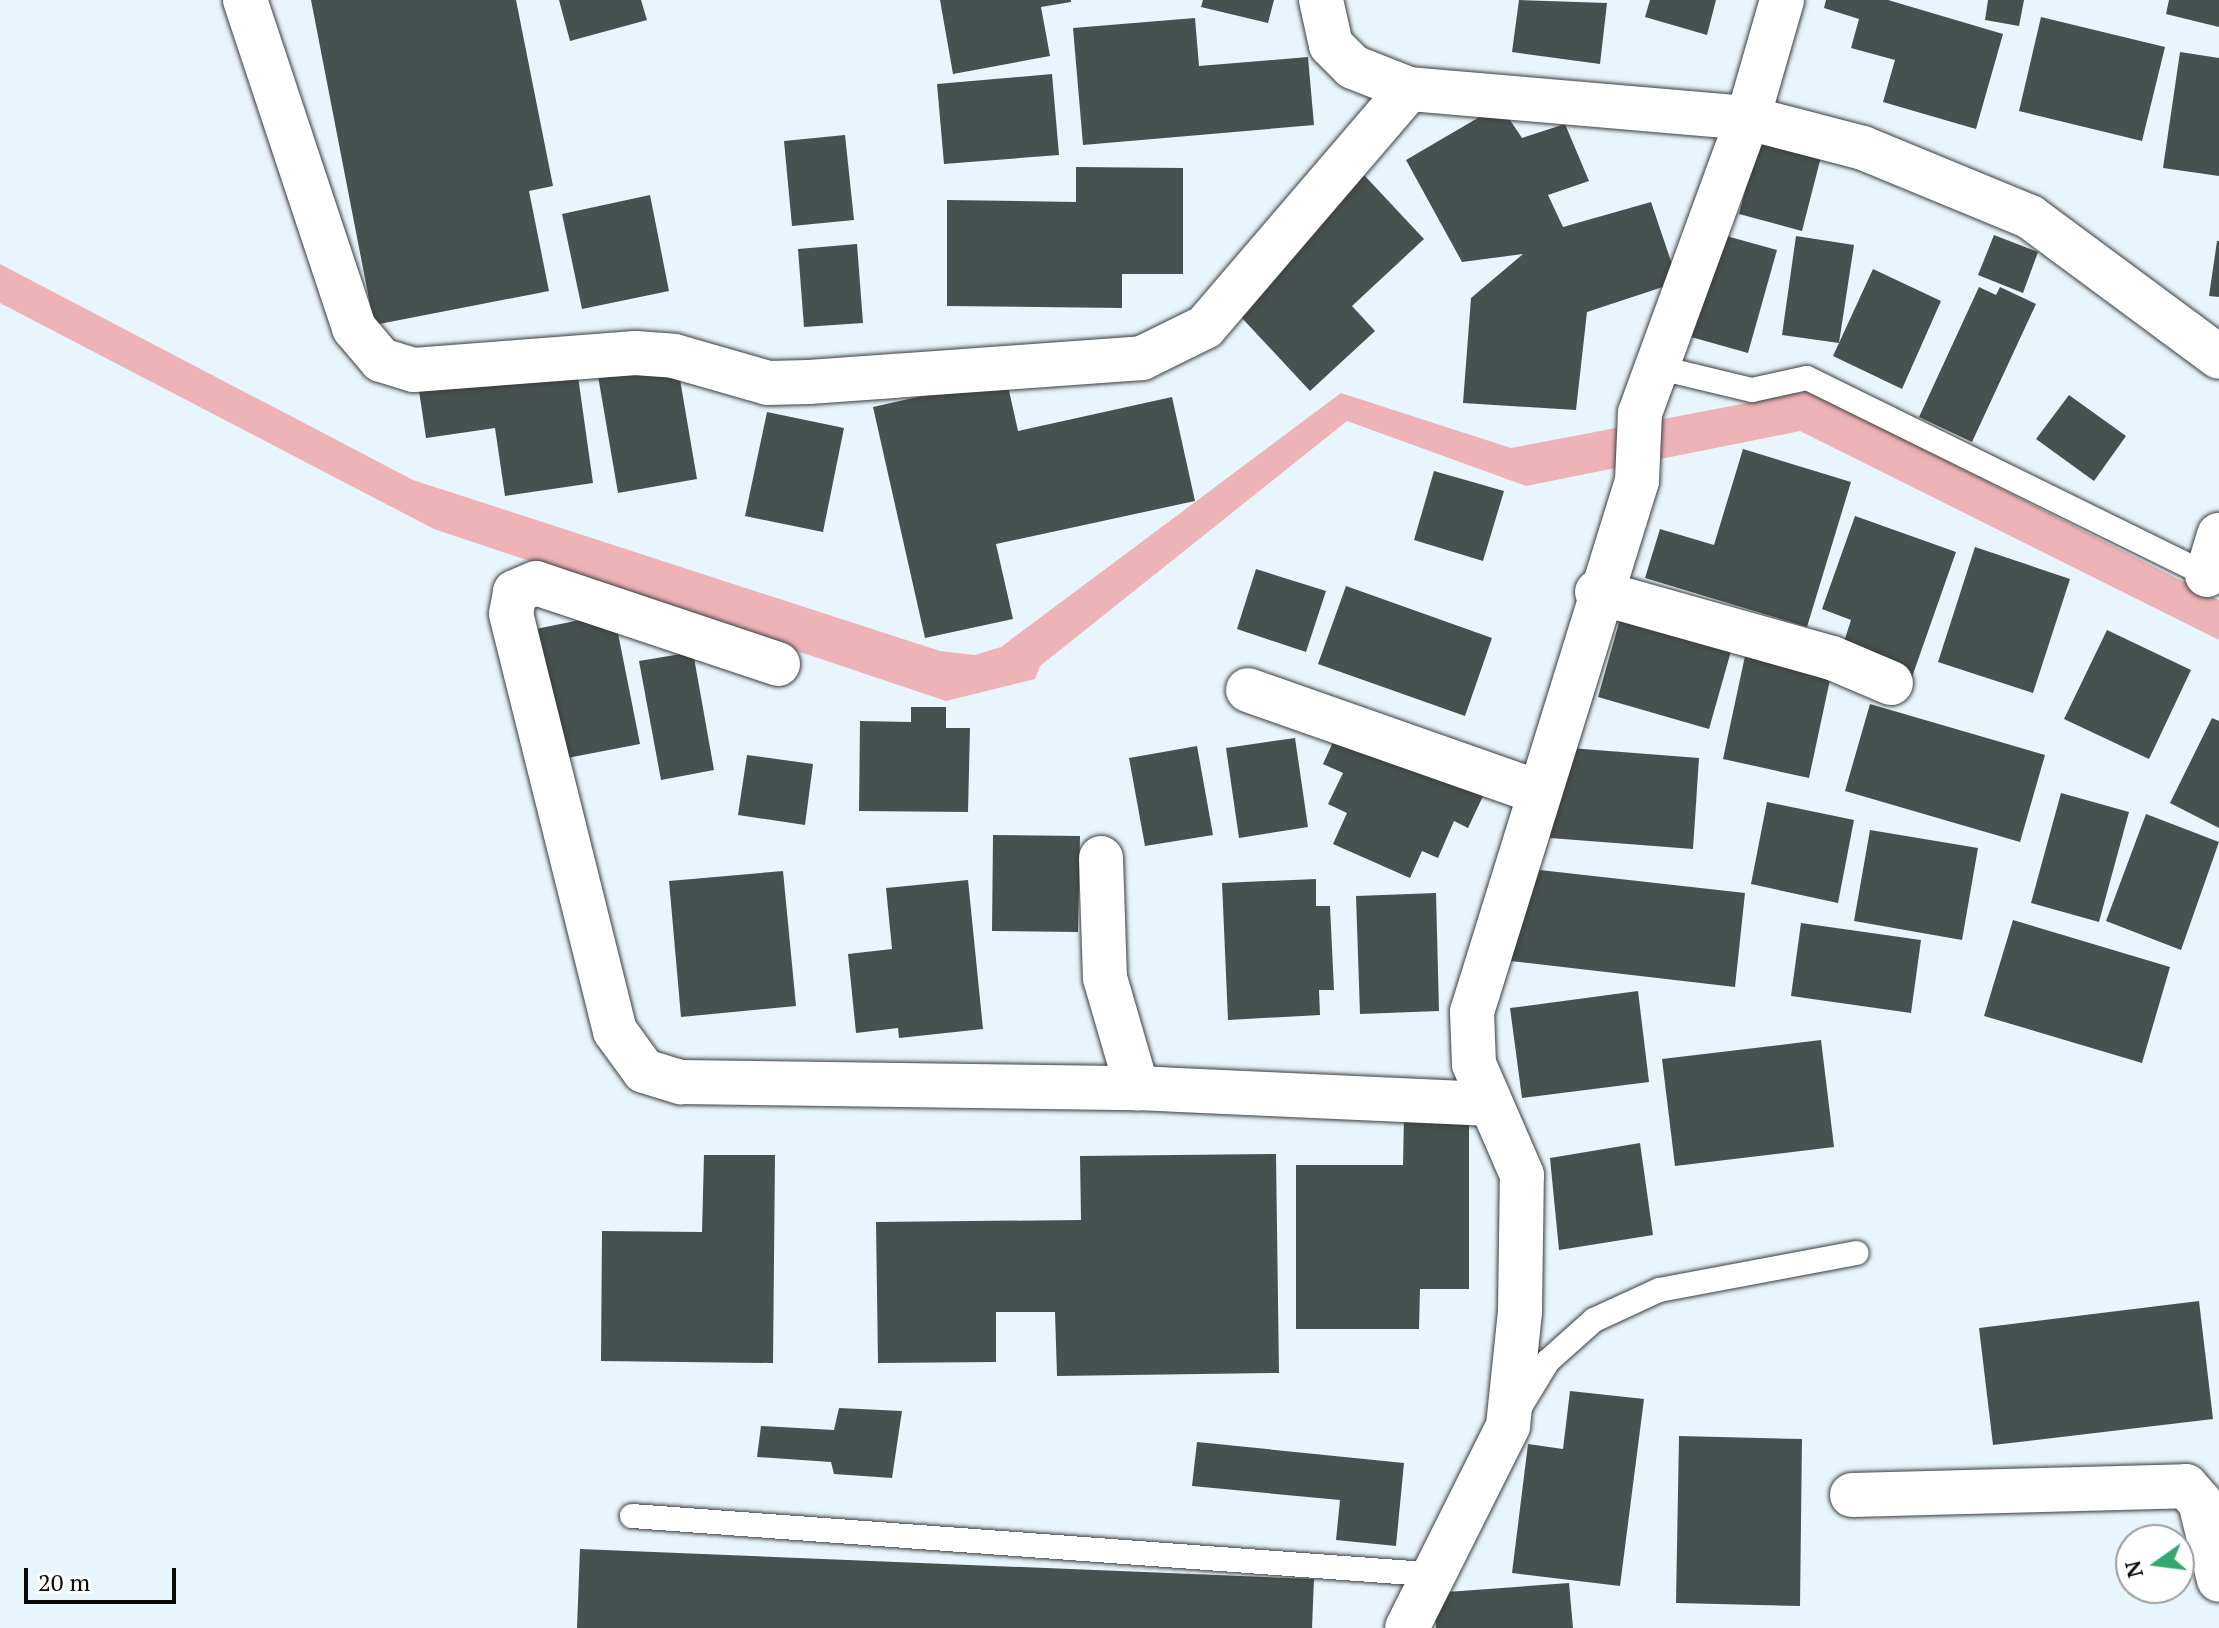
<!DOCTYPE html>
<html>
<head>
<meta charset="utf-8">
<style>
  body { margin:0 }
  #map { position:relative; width:2219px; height:1628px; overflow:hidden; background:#e8f5fc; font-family:"PT Serif",serif }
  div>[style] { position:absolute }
  .water>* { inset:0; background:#eeb3b7 }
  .building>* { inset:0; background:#475150 }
  .roads { filter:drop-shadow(0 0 2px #3c3c3c) drop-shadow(0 0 2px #3c3c3c) }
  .lane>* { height:24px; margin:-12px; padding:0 12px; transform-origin:12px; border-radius:12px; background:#fff }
  .street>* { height:44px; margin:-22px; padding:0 22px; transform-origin:22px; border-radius:22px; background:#fff }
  span { translate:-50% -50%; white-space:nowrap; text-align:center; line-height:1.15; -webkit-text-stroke:8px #fff; paint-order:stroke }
  .north { position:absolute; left:2115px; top:1524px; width:80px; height:80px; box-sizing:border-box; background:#fff; border:2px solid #9d9d9d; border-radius:50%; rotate:256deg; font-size:22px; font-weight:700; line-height:32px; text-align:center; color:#090909 }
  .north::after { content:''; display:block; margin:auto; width:28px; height:36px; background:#33a86f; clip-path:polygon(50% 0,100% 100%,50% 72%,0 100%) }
  .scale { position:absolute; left:24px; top:1568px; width:152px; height:36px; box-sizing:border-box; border:4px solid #090909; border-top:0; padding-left:10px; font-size:24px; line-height:28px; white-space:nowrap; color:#090909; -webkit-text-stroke:6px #fff; paint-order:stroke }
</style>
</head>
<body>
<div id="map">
  <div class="water">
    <i style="clip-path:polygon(0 264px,413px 480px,940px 651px,975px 655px,1001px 647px,1341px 393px,1511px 448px,1810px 391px,2219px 600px,2219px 640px,1800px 431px,1526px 486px,1347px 421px,1040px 666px,1035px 679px,946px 701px,434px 529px,0 303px)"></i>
  </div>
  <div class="building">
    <i style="clip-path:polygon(311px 0,516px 0,553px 186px,529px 191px,549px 291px,374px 325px)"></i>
    <i style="clip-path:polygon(559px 0,641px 0,647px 20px,570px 41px)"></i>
    <i style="clip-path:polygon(940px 0,1071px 0,1071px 2px,1041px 7px,1050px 56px,953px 74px)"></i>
    <i style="clip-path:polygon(1203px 0,1274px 0,1268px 23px,1201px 7px)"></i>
    <i style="clip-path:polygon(1519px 0,1607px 3px,1600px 64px,1512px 52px)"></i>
    <i style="clip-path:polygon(1650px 0,1716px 0,1707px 35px,1645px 17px)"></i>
    <i style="clip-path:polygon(1826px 0,1888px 0,2003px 34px,1976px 129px,1883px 102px,1895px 60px,1851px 48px,1859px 19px,1824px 8px)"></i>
    <i style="clip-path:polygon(1988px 0,2024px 0,2019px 26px,1985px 20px)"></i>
    <i style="clip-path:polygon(2169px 0,2219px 0,2219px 27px,2166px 14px)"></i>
    <i style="clip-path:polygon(2041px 17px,2165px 47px,2142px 141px,2019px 111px)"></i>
    <i style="clip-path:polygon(1195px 18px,1199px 66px,1308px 57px,1314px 125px,1083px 145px,1073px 28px)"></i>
    <i style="clip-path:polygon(2180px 52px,2219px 58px,2219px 176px,2163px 168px)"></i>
    <i style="clip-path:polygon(1052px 74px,1059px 155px,944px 164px,937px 84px)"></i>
    <i style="clip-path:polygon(1500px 105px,1522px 138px,1565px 124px,1589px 181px,1548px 195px,1563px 227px,1651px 202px,1678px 282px,1587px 312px,1576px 410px,1463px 403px,1471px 298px,1523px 254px,1462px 262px,1406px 160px)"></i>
    <i style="clip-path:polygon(1761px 128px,1824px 145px,1802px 231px,1739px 214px)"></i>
    <i style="clip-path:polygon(845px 135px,854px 220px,792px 226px,784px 141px)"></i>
    <i style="clip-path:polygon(1076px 167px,1183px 168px,1183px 274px,1122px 274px,1122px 308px,947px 306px,947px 200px,1076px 202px)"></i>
    <i style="clip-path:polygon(1364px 175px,1424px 239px,1352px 306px,1375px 331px,1310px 391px,1228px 303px)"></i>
    <i style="clip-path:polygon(650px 195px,669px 291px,582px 309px,562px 214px)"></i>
    <i style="clip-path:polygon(1719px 234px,1777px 250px,1748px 353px,1691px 337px)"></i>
    <i style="clip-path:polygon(1994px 235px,2038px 252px,2023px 293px,1978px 275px)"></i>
    <i style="clip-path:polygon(1796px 236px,1854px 245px,1839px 343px,1782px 335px)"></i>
    <i style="clip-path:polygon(2217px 241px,2219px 241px,2219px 297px,2209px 296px)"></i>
    <i style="clip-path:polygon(857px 244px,863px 323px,804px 327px,798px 249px)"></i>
    <i style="clip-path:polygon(1873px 269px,1941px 301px,1902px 389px,1833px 356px)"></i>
    <i style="clip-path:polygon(1979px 287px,1996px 295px,2000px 287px,2036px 304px,1972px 442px,1919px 417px)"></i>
    <i style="clip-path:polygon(575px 355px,593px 483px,505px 496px,495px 428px,426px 438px,417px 377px)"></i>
    <i style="clip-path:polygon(677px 362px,697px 479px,618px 493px,598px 376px)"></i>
    <i style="clip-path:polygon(1006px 377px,1018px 431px,1172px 397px,1195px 501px,996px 544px,1013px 619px,925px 638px,873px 407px)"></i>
    <i style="clip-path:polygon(2069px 395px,2126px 436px,2094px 481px,2036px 439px)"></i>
    <i style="clip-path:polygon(767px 412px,844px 428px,823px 532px,745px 516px)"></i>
    <i style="clip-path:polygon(1743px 449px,1851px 482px,1807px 627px,1645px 578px,1660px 529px,1714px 545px)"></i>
    <i style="clip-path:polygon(1434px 471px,1504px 491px,1483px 561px,1414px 540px)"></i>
    <i style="clip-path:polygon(1855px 516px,1956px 552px,1912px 677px,1841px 651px,1851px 620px,1822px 609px)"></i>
    <i style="clip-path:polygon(1975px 547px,2070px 579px,2033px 693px,1938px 662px)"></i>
    <i style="clip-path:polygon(1256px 569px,1326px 591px,1306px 652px,1237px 629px)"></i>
    <i style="clip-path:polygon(1346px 586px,1492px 638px,1465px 716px,1318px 664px)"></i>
    <i style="clip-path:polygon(1624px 605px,1735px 637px,1709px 729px,1598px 697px)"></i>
    <i style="clip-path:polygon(614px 613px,640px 744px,562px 759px,536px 629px)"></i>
    <i style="clip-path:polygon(2107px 630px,2191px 670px,2149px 759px,2064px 719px)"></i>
    <i style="clip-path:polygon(693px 652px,714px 770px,661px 780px,639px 661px)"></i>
    <i style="clip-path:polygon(1745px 656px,1831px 675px,1809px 778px,1723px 759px)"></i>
    <i style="clip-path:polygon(1870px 704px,2045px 755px,2020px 842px,1845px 791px)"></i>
    <i style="clip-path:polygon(911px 707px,946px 707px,946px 728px,970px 728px,968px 812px,859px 811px,860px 721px,911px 722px)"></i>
    <i style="clip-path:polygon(2212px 718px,2219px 721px,2219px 828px,2170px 803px)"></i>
    <i style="clip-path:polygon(1339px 729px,1484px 794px,1468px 828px,1454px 821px,1438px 858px,1422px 851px,1410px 878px,1333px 844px,1347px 813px,1328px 804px,1343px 773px,1323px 764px)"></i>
    <i style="clip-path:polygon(1295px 738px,1308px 827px,1239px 838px,1226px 748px)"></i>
    <i style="clip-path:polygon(1197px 746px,1213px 835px,1145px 846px,1129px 758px)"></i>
    <i style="clip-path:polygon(1557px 747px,1699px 758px,1693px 849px,1550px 838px)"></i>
    <i style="clip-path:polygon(747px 755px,813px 764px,805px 825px,738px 815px)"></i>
    <i style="clip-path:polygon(2061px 793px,2129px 812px,2099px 922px,2031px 903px)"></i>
    <i style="clip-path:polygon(1767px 802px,1854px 820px,1838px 903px,1751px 884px)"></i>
    <i style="clip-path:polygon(2146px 814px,2219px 842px,2181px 950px,2106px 921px)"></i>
    <i style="clip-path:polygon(1870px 830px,1978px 848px,1962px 940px,1854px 921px)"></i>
    <i style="clip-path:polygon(993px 835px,1080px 836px,1078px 932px,992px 931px)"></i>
    <i style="clip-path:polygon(1521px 868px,1745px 893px,1735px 987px,1511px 961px)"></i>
    <i style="clip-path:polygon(783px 871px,796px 1006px,681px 1017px,669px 881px)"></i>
    <i style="clip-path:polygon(1316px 879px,1316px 906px,1330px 906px,1334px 990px,1319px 990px,1320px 1015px,1228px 1020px,1222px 883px)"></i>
    <i style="clip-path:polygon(968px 880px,983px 1029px,899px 1038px,898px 1028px,856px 1033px,848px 954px,892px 949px,886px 888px)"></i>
    <i style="clip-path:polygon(1436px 893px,1439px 1011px,1360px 1014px,1356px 896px)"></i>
    <i style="clip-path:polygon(2013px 920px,2170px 967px,2142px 1063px,1984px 1016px)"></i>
    <i style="clip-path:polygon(1801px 923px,1921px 940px,1911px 1013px,1791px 996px)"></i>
    <i style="clip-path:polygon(1638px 991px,1649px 1082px,1522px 1098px,1510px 1008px)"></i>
    <i style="clip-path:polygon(1821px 1040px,1834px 1147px,1675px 1166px,1662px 1059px)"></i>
    <i style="clip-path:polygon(1404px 1116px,1469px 1116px,1469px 1289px,1420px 1289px,1419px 1329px,1296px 1329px,1296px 1165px,1403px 1165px)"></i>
    <i style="clip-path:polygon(1640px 1143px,1653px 1235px,1559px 1250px,1550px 1158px)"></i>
    <i style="clip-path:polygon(1276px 1154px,1279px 1373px,1057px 1376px,1055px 1312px,996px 1312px,996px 1362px,878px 1363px,876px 1222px,1081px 1220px,1080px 1156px)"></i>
    <i style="clip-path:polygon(704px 1155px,775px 1155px,773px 1363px,601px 1361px,602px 1231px,702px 1232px)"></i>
    <i style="clip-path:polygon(2199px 1301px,2213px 1419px,1993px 1445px,1979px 1328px)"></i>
    <i style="clip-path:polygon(1570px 1391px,1644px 1399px,1620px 1586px,1512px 1573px,1528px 1444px,1563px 1449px)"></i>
    <i style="clip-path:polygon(839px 1408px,902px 1411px,892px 1478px,834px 1474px,831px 1462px,757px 1457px,761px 1426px,834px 1430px)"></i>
    <i style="clip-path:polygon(1679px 1436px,1802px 1439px,1800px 1606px,1676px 1603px)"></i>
    <i style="clip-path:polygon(1197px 1442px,1404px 1463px,1396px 1546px,1336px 1540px,1340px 1500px,1192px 1486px)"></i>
    <i style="clip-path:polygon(580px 1549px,1314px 1579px,1312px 1628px,577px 1628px)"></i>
    <i style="clip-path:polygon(1569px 1583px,1573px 1628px,1436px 1628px,1433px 1593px)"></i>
  </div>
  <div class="roads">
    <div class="lane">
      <i style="left:1656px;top:367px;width:99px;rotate:13.5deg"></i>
      <i style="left:1752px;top:390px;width:56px;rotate:-12.3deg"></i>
      <i style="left:1807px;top:378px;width:455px;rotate:26.2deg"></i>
      <i style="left:1517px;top:1412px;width:60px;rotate:-58.7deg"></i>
      <i style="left:1548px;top:1361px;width:62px;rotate:-41.7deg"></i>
      <i style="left:1594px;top:1320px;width:72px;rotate:-24.8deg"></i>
      <i style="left:1659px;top:1290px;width:201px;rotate:-10.6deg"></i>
      <i style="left:632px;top:1516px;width:810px;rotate:4.18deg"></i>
    </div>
    <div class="street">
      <i style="left:245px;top:0;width:346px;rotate:71.6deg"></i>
      <i style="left:354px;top:328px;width:42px;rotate:49.8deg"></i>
      <i style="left:381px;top:360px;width:34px;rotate:17deg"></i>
      <i style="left:414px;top:370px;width:222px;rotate:-4.4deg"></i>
      <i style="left:635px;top:353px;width:39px;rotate:4deg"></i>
      <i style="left:674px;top:356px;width:98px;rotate:16deg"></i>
      <i style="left:768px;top:383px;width:41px;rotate:-1.4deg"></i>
      <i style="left:809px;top:382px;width:334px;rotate:-4.1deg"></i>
      <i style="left:1142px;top:358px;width:70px;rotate:-26.2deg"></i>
      <i style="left:1205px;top:327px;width:313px;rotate:-49.4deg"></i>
      <i style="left:1321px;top:0;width:46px;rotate:77.5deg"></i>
      <i style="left:1331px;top:45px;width:31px;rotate:45deg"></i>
      <i style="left:1353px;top:67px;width:60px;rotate:21.4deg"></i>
      <i style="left:1409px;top:89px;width:340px;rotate:4.9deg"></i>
      <i style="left:1748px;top:118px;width:119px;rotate:14.6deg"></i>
      <i style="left:1863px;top:148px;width:181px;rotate:22.4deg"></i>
      <i style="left:2030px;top:217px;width:235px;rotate:36.5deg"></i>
      <i style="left:2207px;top:575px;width:42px;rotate:-73.3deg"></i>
      <i style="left:1597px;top:592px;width:244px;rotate:15.7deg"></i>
      <i style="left:1832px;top:658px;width:64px;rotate:23deg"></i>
      <i style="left:778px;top:664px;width:255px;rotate:-161.5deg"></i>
      <i style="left:536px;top:583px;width:23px;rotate:157deg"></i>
      <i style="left:515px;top:592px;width:22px;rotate:100deg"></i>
      <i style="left:511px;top:614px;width:430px;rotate:76deg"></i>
      <i style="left:615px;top:1031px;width:49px;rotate:54.1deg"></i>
      <i style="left:644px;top:1071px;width:39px;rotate:17deg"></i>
      <i style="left:681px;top:1082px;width:456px;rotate:0.8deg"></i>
      <i style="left:1137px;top:1088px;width:350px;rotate:2.6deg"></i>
      <i style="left:1248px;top:690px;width:307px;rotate:19.4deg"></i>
      <i style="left:1101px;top:858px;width:120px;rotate:88.1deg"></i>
      <i style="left:1105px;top:978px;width:115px;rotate:73.8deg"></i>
      <i style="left:1852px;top:1495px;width:334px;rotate:-1.5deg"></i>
      <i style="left:2186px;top:1486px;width:21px;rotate:49deg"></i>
      <i style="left:2200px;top:1502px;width:80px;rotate:76.3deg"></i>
      <i style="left:1407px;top:1628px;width:226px;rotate:-63.4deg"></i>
      <i style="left:1508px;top:1426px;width:116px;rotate:-84deg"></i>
      <i style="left:1520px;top:1311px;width:136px;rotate:-89.2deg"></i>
      <i style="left:1522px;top:1175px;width:121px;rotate:-113.4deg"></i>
      <i style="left:1474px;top:1064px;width:52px;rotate:-92.2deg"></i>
      <i style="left:1472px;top:1012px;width:556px;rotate:-72.74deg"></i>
      <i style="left:1637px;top:481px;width:68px;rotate:-87.5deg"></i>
      <i style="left:1640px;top:413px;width:314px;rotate:-69.9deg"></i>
      <i style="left:1748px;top:118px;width:123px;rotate:-73.9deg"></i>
    </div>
  </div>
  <div class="north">N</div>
  <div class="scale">20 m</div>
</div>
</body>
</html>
